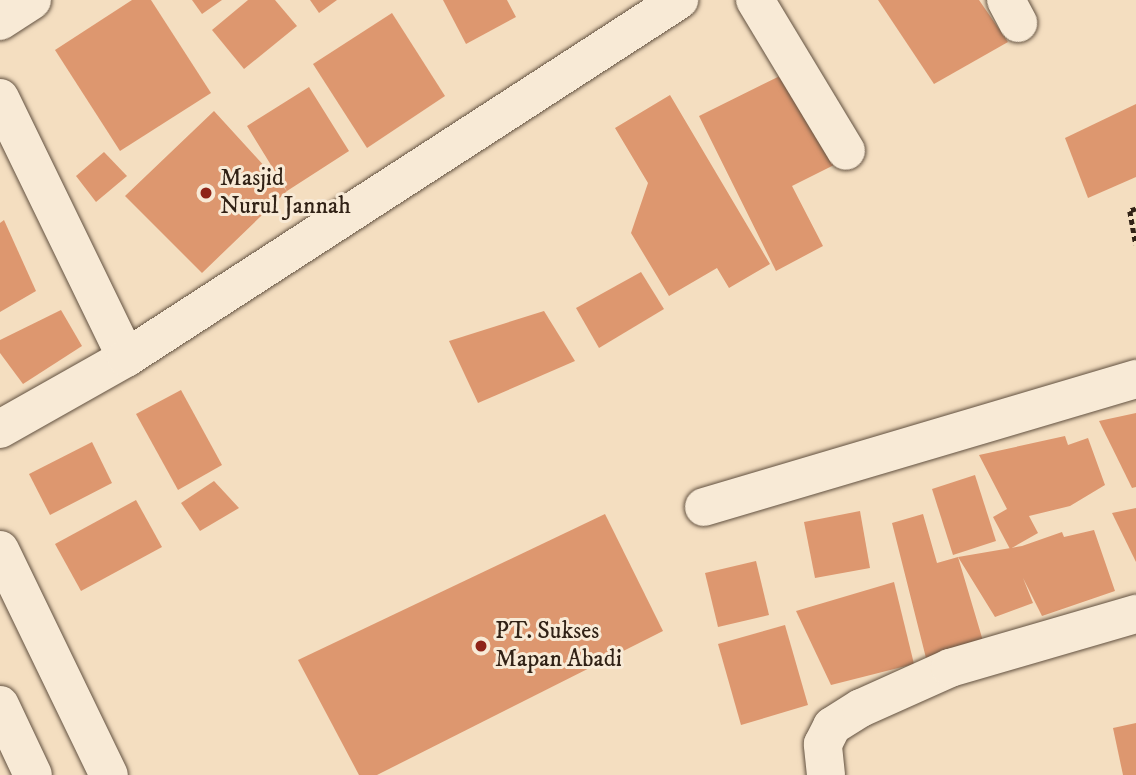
<!DOCTYPE html>
<html>
<head>
<meta charset="utf-8">
<style>
  body { margin:0 }
  #map { position:relative; width:1136px; height:775px; overflow:hidden; background:#f4dec0; font-family:"IM FELL DW Pica",serif }
  div>[style] { position:absolute }
  .building>* { inset:0; background:#dd976f }
  .path>* { height:4.5px; margin-top:-2.25px; transform-origin:0; background:repeating-linear-gradient(90deg,#312216 0 5px,transparent 0 8.5px) }
  .roads { filter:drop-shadow(0 0 2px #625140) drop-shadow(0 0 2px #625140) }
  .street>* { height:38px; margin:-19px; padding:0 19px; transform-origin:19px; border-radius:19px; background:#f8ead6 }
  .secondary>* { height:38px; margin:-19px; padding:0 19px; transform-origin:19px; border-radius:19px; background:#f8ead6 }
  .dots>* { width:19px; height:19px; translate:-50% -50%; box-sizing:border-box; border:4px solid #f8ead6; border-radius:50% }
  span { translate:-50% -50%; white-space:nowrap; text-align:center; line-height:1.15; -webkit-text-stroke:6px #f8ead6; paint-order:stroke }
  .poi-label { font-size:24px; color:#312216 }
  .left { translate:0 -50%; text-align:left }
</style>
</head>
<body>
<div id="map">
  <div class="building">
    <i style="clip-path:polygon(132px 0,151px 0,211px 93px,120px 151px,55px 50px)"></i>
    <i style="clip-path:polygon(192px 0,222px 0,202px 14px)"></i>
    <i style="clip-path:polygon(248px 0,275px 0,297px 26px,244px 69px,212px 30px)"></i>
    <i style="clip-path:polygon(310px 0,337px 0,319px 13px)"></i>
    <i style="clip-path:polygon(443px 0,507px 0,516px 17px,466px 44px)"></i>
    <i style="clip-path:polygon(878px 0,979px 0,1008px 42px,934px 84px)"></i>
    <i style="clip-path:polygon(392px 13px,445px 96px,367px 148px,313px 64px)"></i>
    <i style="clip-path:polygon(788px 72px,834px 165px,792px 186px,823px 246px,776px 271px,699px 116px)"></i>
    <i style="clip-path:polygon(309px 87px,349px 151px,287px 191px,202px 273px,125px 196px,214px 111px,287px 191px,247px 126px)"></i>
    <i style="clip-path:polygon(670px 95px,770px 264px,729px 288px,717px 268px,669px 296px,631px 233px,648px 183px,615px 128px)"></i>
    <i style="clip-path:polygon(1136px 104px,1136px 177px,1088px 198px,1065px 138px)"></i>
    <i style="clip-path:polygon(104px 152px,127px 176px,96px 202px,76px 176px)"></i>
    <i style="clip-path:polygon(4px 220px,36px 291px,0 312px,0 223px)"></i>
    <i style="clip-path:polygon(641px 272px,664px 309px,599px 348px,576px 308px)"></i>
    <i style="clip-path:polygon(61px 310px,82px 346px,23px 384px,0 353px,0 340px)"></i>
    <i style="clip-path:polygon(544px 311px,575px 361px,478px 403px,449px 341px)"></i>
    <i style="clip-path:polygon(181px 390px,222px 465px,178px 490px,136px 414px)"></i>
    <i style="clip-path:polygon(1136px 413px,1136px 487px,1132px 488px,1099px 421px)"></i>
    <i style="clip-path:polygon(1065px 436px,1068px 445px,1088px 438px,1105px 485px,1070px 506px,1029px 516px,1038px 533px,1010px 549px,993px 517px,1007px 509px,979px 455px)"></i>
    <i style="clip-path:polygon(92px 442px,112px 483px,50px 515px,29px 474px)"></i>
    <i style="clip-path:polygon(975px 475px,996px 541px,953px 555px,932px 489px)"></i>
    <i style="clip-path:polygon(214px 481px,239px 508px,200px 531px,181px 503px)"></i>
    <i style="clip-path:polygon(136px 500px,162px 547px,81px 591px,55px 544px)"></i>
    <i style="clip-path:polygon(1136px 508px,1136px 562px,1112px 513px)"></i>
    <i style="clip-path:polygon(860px 511px,870px 568px,815px 578px,804px 522px)"></i>
    <i style="clip-path:polygon(605px 514px,663px 631px,377px 775px,359px 775px,298px 660px)"></i>
    <i style="clip-path:polygon(923px 514px,937px 563px,958px 557px,983px 641px,926px 658px,892px 523px)"></i>
    <i style="clip-path:polygon(1094px 530px,1115px 591px,1042px 616px,1023px 578px,1033px 603px,995px 617px,958px 557px,1022px 546px,1062px 532px,1064px 537px)"></i>
    <i style="clip-path:polygon(756px 561px,769px 615px,718px 627px,705px 573px)"></i>
    <i style="clip-path:polygon(894px 582px,914px 664px,831px 685px,796px 611px)"></i>
    <i style="clip-path:polygon(785px 625px,808px 705px,741px 725px,718px 644px)"></i>
    <i style="clip-path:polygon(1136px 723px,1136px 775px,1123px 775px,1113px 728px)"></i>
  </div>
  <div class="path">
    <i style="left:1136px;top:209px;width:6px;rotate:162deg"></i>
    <i style="left:1130px;top:211px;width:34px;rotate:80deg"></i>
  </div>
  <div class="roads">
    <div class="street">
      <i style="left:755px;top:0;width:176px;rotate:58.9deg"></i>
      <i style="left:1006px;top:0;width:26px;rotate:62deg"></i>
      <i style="left:0;top:21px;width:38px;rotate:-33deg"></i>
      <i style="left:0;top:98px;width:289px;rotate:64.1deg"></i>
      <i style="left:0;top:429px;width:145px;rotate:-29.4deg"></i>
      <i style="left:126px;top:358px;width:659px;rotate:-32.92deg"></i>
      <i style="left:704px;top:507px;width:451px;rotate:-16.5deg"></i>
      <i style="left:826px;top:775px;width:31px;rotate:-96deg"></i>
      <i style="left:823px;top:744px;width:20px;rotate:-63deg"></i>
      <i style="left:832px;top:726px;width:34px;rotate:-32deg"></i>
      <i style="left:861px;top:708px;width:98px;rotate:-24.2deg"></i>
      <i style="left:950px;top:668px;width:194px;rotate:-16.2deg"></i>
    </div>
    <div class="secondary">
      <i style="left:0;top:550px;width:250px;rotate:64.2deg"></i>
      <i style="left:0;top:705px;width:77px;rotate:64.8deg"></i>
    </div>
  </div>
  <div class="dots">
    <i style="left:206px;top:193px;background:#8f2418"></i>
    <i style="left:481px;top:646px;background:#8f2418"></i>
  </div>
  <div class="poi-label">
    <span class="left" style="left:220px;top:193px">Masjid<br>Nurul Jannah</span>
    <span class="left" style="left:495px;top:646px">PT. Sukses<br>Mapan Abadi</span>
  </div>
</div>
</body>
</html>
